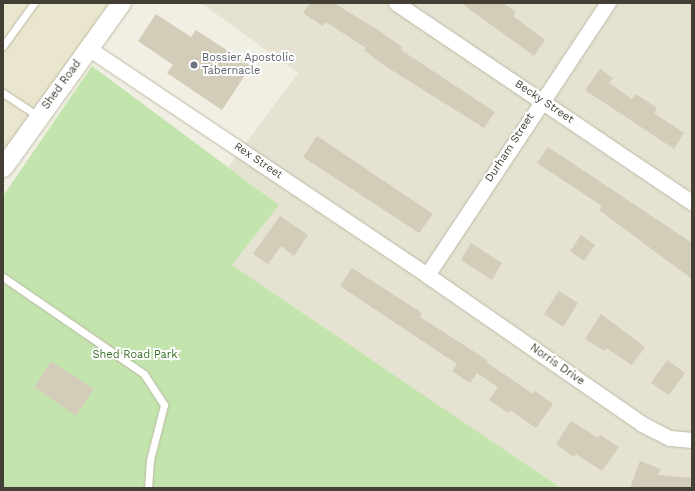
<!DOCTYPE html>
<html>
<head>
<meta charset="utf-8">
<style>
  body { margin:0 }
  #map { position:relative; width:695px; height:491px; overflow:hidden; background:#f1efe3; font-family:"Work Sans",sans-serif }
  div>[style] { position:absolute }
  .residential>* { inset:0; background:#e5e2d1 }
  .education>* { inset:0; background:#eae6cd }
  .green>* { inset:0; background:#c3e5ad }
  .building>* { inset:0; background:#d2ccb9 }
  .roads { filter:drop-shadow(0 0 1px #bcb8a6) drop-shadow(0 0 1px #bcb8a6) }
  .service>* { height:7px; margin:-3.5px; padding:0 3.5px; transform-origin:3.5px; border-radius:3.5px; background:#fff }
  .minor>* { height:15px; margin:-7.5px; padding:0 7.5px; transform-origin:7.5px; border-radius:7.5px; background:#fff }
  .tertiary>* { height:19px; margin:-9.5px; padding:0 9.5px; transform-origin:9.5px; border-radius:9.5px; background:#fff }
  .dots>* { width:11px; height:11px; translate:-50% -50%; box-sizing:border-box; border:2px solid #fff; border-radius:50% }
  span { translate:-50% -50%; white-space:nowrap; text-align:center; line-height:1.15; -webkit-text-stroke:4px #fff; paint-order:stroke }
  .worship-label { font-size:11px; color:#5b616d }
  .left { translate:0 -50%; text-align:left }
  .street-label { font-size:11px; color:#433f34 }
  .park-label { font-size:11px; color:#3a722a }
  .frame { position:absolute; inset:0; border:4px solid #433f34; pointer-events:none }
</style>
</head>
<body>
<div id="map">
  <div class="residential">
    <i style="clip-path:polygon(201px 3px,692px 3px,692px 488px,561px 488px,232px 265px,279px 205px,228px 167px,298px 73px)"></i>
  </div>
  <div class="education">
    <i style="clip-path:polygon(3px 3px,121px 3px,3px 167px)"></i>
  </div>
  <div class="green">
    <i style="clip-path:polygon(92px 66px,279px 205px,232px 265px,561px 488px,3px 488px,3px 196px)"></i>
  </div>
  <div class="building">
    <i style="clip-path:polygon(310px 3px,334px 3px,378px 30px,402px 47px,401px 50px,495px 112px,484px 128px,385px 66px,364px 50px,366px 48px,326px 22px,323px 26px,303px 13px)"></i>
    <i style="clip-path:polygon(461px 3px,503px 3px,516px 12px,513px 16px,545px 40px,534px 56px)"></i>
    <i style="clip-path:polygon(156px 14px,191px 37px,196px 30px,251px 66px,222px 110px,167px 73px,173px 65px,138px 41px)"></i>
    <i style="clip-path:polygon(600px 69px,613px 78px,609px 83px,632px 99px,636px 94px,657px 108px,654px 113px,684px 133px,674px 149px,585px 90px)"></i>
    <i style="clip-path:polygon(317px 136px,433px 214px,419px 233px,303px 157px)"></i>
    <i style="clip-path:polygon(548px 147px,692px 243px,692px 279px,599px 210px,602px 206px,537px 163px)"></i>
    <i style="clip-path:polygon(280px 216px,308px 235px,294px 256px,281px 246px,268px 264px,253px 254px)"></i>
    <i style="clip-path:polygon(581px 235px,595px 245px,584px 261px,570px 251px)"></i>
    <i style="clip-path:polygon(471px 243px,502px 263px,492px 280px,461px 260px)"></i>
    <i style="clip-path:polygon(352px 268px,422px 313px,420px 317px,487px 360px,486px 362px,533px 394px,535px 391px,553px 404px,536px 428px,510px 410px,508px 413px,489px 400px,498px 387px,477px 373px,470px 383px,452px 371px,457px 364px,340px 286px)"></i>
    <i style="clip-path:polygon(559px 291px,578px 303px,563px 327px,544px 314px)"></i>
    <i style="clip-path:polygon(601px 314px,645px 347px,632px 365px,606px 348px,604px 351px,585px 339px)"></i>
    <i style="clip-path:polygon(667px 360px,685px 373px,669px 395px,651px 383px)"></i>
    <i style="clip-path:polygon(51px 361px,94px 389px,76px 416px,34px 387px)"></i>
    <i style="clip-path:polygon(571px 421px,598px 438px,600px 435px,619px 447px,602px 471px,576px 454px,574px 457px,556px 444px)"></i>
    <i style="clip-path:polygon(640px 461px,661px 469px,658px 475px,692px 478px,692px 488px,630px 488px)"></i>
  </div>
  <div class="roads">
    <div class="service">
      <i style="left:3px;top:46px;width:53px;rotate:-54.2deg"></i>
      <i style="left:3px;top:93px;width:42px;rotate:33.3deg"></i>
      <i style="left:3px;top:277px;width:171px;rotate:34.5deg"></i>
      <i style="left:144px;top:374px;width:37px;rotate:57deg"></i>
      <i style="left:164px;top:405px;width:57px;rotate:104.3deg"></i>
      <i style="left:150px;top:460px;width:28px;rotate:94deg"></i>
    </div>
    <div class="minor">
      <i style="left:396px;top:3px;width:357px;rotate:34deg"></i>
      <i style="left:88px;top:48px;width:408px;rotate:33.8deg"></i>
      <i style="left:427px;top:275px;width:262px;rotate:34.7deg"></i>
      <i style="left:642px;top:424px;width:31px;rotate:27deg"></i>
      <i style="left:670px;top:438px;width:22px;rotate:5deg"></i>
      <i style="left:427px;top:275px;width:327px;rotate:-56.4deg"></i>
    </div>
    <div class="tertiary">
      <i style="left:3px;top:167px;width:202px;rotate:-54.3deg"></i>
    </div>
  </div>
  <div class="dots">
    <i style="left:194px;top:65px;background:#6b7280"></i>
  </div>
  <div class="worship-label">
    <span class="left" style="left:202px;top:65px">Bossier Apostolic<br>Tabernacle</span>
  </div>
  <div class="street-label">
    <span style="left:62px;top:85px;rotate:-54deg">Shed Road</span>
    <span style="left:544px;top:102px;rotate:34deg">Becky Street</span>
    <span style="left:510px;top:148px;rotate:-57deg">Durham Street</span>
    <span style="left:258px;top:161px;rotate:34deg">Rex Street</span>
    <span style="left:557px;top:365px;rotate:35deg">Norris Drive</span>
  </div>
  <div class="park-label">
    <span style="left:135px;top:355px">Shed Road Park</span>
  </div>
  <div class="frame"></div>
</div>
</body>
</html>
